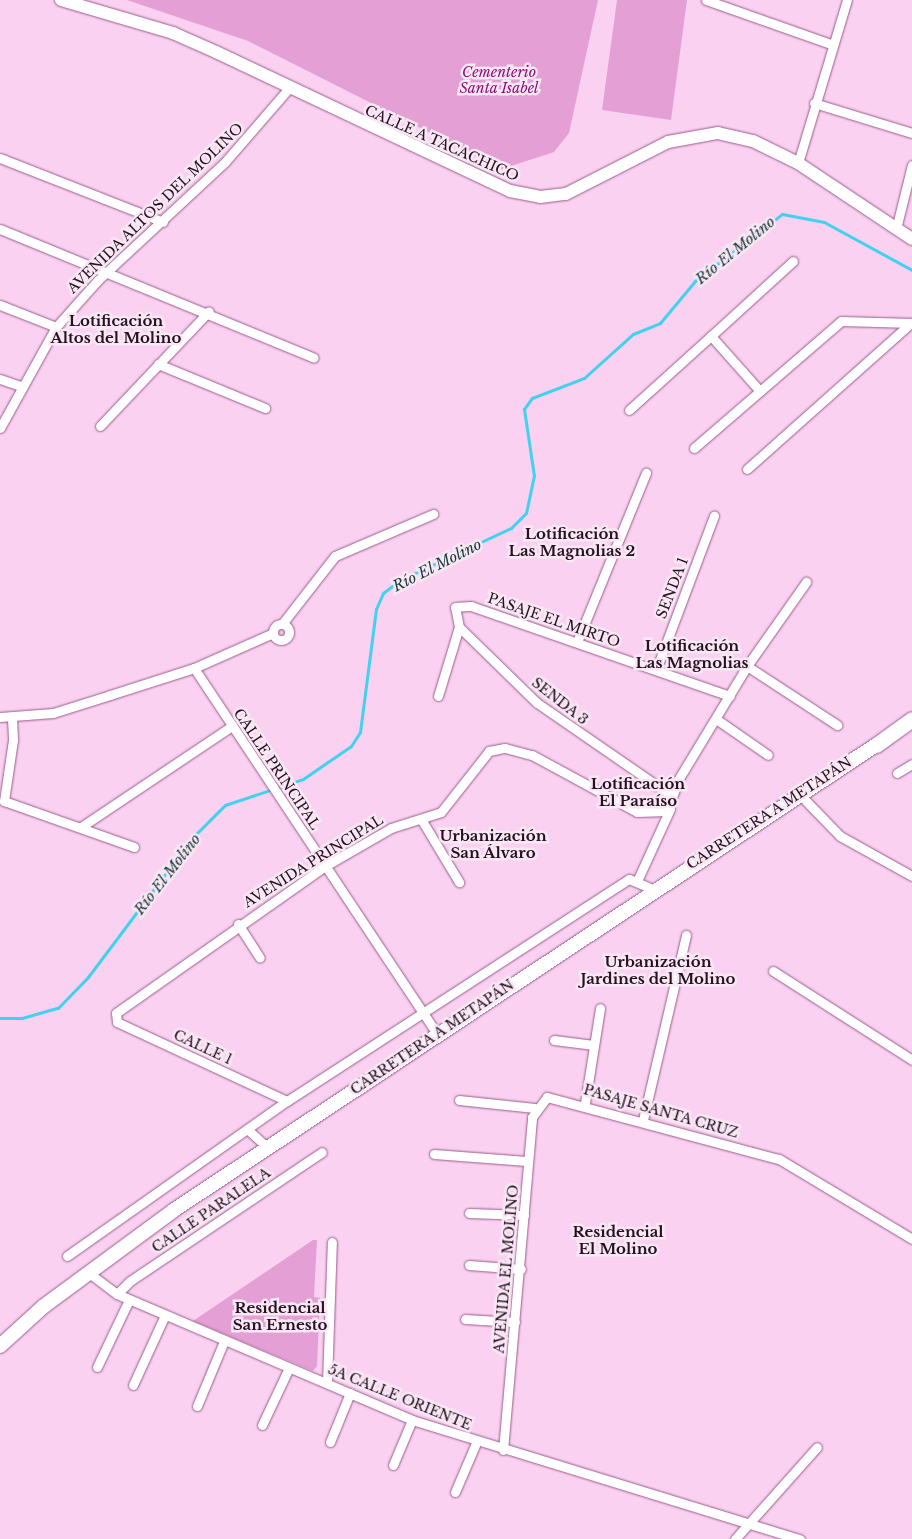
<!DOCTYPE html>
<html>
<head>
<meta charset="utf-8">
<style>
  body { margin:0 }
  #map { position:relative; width:912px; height:1539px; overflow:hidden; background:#fbd1f1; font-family:"Libre Baskerville",serif }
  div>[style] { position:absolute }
  .green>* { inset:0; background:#e49fd5 }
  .stream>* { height:3px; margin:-1.5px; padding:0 1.5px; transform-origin:1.5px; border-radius:1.5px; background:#42d2f0 }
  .roads { filter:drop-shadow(0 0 1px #9a5c8d) drop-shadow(0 0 1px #9a5c8d) }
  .street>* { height:9px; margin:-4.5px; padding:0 4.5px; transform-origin:4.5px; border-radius:4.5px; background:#fff }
  .street>.ring { margin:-4.5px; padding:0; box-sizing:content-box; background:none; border:9px solid #fff; border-radius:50% }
  .secondary>* { height:12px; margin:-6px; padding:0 6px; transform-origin:6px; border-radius:6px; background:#fff }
  .primary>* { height:14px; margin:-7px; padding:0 7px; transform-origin:7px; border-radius:7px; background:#fff }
  .highway>* { height:15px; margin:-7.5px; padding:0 7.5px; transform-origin:7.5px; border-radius:7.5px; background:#fff }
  span { translate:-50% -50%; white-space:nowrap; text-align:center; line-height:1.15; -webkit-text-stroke:5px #f7e8f3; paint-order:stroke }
  .park-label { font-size:14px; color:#8b0e7a; font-style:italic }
  .street-label { font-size:14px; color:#280f23 }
  .water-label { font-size:15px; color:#1c3940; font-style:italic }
  .neighbourhood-label { font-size:15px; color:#280f23; font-weight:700 }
</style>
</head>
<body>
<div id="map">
  <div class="green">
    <i style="clip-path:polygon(127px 0,598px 0,569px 133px,554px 152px,502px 169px,248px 41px)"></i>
    <i style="clip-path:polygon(617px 0,687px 0,671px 120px,602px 110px)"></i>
    <i style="clip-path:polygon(313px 1240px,317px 1240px,314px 1297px,320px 1298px,317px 1366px,313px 1371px,193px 1321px)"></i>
  </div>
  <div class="stream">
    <i style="left:0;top:1018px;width:22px"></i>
    <i style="left:22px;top:1018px;width:37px;rotate:-16deg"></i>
    <i style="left:58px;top:1008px;width:43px;rotate:-45.9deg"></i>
    <i style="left:88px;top:977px;width:176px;rotate:-53.1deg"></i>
    <i style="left:194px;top:836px;width:44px;rotate:-45deg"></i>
    <i style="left:225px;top:805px;width:82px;rotate:-18.4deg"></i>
    <i style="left:303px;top:779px;width:58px;rotate:-34.5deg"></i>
    <i style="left:351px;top:746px;width:17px;rotate:-57deg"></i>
    <i style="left:360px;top:732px;width:124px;rotate:-82.6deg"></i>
    <i style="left:376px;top:609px;width:17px;rotate:-66deg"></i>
    <i style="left:383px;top:593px;width:21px;rotate:-37deg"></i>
    <i style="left:400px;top:580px;width:123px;rotate:-25.1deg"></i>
    <i style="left:511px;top:528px;width:21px;rotate:-45deg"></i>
    <i style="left:526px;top:513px;width:38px;rotate:-78deg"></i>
    <i style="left:534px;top:476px;width:68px;rotate:-98.5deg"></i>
    <i style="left:524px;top:409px;width:14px;rotate:-54deg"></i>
    <i style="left:532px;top:398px;width:56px;rotate:-21deg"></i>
    <i style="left:584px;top:378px;width:66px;rotate:-41.9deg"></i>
    <i style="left:633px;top:334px;width:29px;rotate:-22deg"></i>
    <i style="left:660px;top:323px;width:55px;rotate:-50.2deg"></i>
    <i style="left:695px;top:281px;width:110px;rotate:-37.6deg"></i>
    <i style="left:782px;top:214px;width:43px;rotate:10.8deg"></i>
    <i style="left:824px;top:222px;width:100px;rotate:28.6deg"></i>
  </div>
  <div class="roads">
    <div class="street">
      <i style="left:706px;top:0;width:133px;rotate:19.4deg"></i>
      <i style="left:814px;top:103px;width:102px;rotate:17deg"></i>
      <i style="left:0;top:158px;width:175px;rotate:21.4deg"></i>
      <i style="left:798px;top:163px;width:170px;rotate:-73.3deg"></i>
      <i style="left:0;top:229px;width:339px;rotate:22.3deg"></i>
      <i style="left:896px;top:229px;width:66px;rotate:-76deg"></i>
      <i style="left:0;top:305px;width:60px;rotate:21.4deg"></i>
      <i style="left:711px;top:336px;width:111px;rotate:-42.4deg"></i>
      <i style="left:158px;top:364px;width:116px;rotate:22.4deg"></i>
      <i style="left:0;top:379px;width:24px;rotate:19deg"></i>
      <i style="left:629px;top:410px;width:110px;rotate:-42.1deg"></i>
      <i style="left:711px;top:336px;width:72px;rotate:48.4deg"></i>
      <i style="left:100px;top:426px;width:158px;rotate:-46.5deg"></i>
      <i style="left:0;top:428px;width:115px;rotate:-61deg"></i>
      <i style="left:56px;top:327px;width:63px;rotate:-48.2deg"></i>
      <i style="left:98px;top:280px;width:173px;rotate:-42.9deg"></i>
      <i style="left:225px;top:162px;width:98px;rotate:-49.1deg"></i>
      <i style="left:694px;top:448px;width:194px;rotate:-40.8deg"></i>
      <i style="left:841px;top:321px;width:71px;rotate:1.6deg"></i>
      <i style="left:747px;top:469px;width:220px;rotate:-41.7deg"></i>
      <i style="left:282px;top:624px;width:86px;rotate:-52.1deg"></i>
      <i style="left:335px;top:556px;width:107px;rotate:-23.2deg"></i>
      <i class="ring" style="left:273px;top:624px;width:7px;height:7px"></i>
      <i style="left:577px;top:642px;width:183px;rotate:-67.8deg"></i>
      <i style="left:747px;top:666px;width:108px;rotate:33.2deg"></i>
      <i style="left:194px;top:668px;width:439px;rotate:56.4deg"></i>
      <i style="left:656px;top:670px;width:165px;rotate:-69.4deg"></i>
      <i style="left:438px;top:696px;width:72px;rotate:-73.1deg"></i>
      <i style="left:0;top:717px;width:53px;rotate:-4.3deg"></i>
      <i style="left:53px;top:713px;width:60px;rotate:-17.5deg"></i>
      <i style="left:110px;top:695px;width:88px;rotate:-17.8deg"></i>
      <i style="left:194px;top:668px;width:86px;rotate:-23.9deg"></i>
      <i style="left:12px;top:719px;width:21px;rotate:87deg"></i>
      <i style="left:13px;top:740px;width:62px;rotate:98.4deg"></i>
      <i style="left:4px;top:801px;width:138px;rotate:19.5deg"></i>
      <i style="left:716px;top:719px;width:63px;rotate:34.7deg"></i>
      <i style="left:897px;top:773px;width:17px;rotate:-31deg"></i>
      <i style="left:672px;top:796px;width:164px;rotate:-145.4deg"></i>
      <i style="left:537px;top:703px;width:109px;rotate:-135.7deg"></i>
      <i style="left:459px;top:627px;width:20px;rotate:-101deg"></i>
      <i style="left:455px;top:607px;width:16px;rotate:-4deg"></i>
      <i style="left:471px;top:606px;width:274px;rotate:19.2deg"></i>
      <i style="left:806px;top:801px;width:49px;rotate:45.8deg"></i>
      <i style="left:840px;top:836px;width:82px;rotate:29.1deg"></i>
      <i style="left:421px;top:819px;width:74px;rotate:58.9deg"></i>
      <i style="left:81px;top:827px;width:182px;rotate:-33.8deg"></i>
      <i style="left:638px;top:879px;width:77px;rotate:-65.4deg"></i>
      <i style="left:238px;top:924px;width:40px;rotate:57.1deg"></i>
      <i style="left:773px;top:971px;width:165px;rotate:32.6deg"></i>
      <i style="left:554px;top:1040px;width:40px;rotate:7.1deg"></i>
      <i style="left:459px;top:1100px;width:76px;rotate:6deg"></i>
      <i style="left:287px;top:1101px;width:187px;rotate:-155.1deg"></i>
      <i style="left:117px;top:1022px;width:9px;rotate:-96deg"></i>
      <i style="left:116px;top:1013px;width:256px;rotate:-35.1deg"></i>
      <i style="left:325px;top:866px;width:76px;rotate:-29.9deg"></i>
      <i style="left:391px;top:828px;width:52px;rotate:-17.7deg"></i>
      <i style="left:441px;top:812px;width:78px;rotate:-51.8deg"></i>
      <i style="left:489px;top:751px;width:16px;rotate:-11deg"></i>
      <i style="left:505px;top:748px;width:28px;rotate:15deg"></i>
      <i style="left:532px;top:755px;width:119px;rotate:28.5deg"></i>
      <i style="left:637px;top:812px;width:30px;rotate:-2deg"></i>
      <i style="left:667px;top:811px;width:33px;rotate:-70deg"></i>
      <i style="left:678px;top:780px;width:133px;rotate:-58.8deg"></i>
      <i style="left:747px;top:666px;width:103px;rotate:-54.9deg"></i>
      <i style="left:585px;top:1103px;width:96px;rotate:-81deg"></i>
      <i style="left:643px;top:1120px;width:190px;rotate:-76.9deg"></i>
      <i style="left:247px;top:1129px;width:28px;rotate:42deg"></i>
      <i style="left:434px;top:1154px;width:93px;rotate:4.3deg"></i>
      <i style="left:469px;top:1213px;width:55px;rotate:2.1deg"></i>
      <i style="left:67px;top:1256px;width:269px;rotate:-35.2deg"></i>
      <i style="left:287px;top:1101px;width:408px;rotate:-33deg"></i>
      <i style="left:629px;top:879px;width:26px;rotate:23deg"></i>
      <i style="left:469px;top:1265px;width:52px;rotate:4.4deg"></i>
      <i style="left:89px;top:1273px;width:35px;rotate:37deg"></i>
      <i style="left:117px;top:1294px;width:321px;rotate:23.1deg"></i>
      <i style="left:412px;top:1420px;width:406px;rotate:17.1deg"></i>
      <i style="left:117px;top:1294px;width:18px;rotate:-45deg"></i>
      <i style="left:130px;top:1281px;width:231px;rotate:-33.9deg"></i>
      <i style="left:465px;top:1319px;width:50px;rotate:3.4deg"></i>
      <i style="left:97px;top:1367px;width:74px;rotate:-64.5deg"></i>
      <i style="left:327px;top:1382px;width:140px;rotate:-88deg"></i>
      <i style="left:133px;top:1385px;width:77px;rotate:-65.4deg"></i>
      <i style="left:197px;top:1406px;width:70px;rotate:-67.4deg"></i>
      <i style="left:262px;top:1425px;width:63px;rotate:-64.7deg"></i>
      <i style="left:330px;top:1442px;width:53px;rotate:-67.8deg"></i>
      <i style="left:503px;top:1450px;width:334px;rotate:-85deg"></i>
      <i style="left:532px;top:1117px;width:25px;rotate:-53deg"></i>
      <i style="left:547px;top:1097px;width:240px;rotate:15deg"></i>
      <i style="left:779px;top:1159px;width:155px;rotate:31deg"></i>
      <i style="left:393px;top:1465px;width:49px;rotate:-67.1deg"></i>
      <i style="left:455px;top:1492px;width:53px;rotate:-66.8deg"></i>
      <i style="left:735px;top:1539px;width:123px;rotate:-48.3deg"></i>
    </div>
    <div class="secondary">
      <i style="left:61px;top:0;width:117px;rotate:16.4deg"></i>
      <i style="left:173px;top:33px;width:47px;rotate:23.8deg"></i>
      <i style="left:216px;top:52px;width:325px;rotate:25.3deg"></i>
      <i style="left:510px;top:191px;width:31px;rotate:11deg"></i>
      <i style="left:540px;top:197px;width:26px;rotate:-7deg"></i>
      <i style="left:566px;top:194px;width:114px;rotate:-27deg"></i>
      <i style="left:668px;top:142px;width:51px;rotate:-10.2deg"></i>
      <i style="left:718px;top:133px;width:36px;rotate:13deg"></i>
      <i style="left:753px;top:141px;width:50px;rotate:26.1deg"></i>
      <i style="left:798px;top:163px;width:137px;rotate:33.7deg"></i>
    </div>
    <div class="primary">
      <i style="left:0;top:1346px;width:59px;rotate:-42.3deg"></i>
      <i style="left:44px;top:1306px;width:162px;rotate:-36.4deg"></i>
      <i style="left:174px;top:1210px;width:842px;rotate:-33.52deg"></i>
    </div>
    <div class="highway">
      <i style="left:876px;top:745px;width:44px;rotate:-35.8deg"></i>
    </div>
  </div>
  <div class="park-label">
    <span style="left:499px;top:80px">Cementerio<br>Santa Isabel</span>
  </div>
  <div class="street-label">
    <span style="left:442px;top:143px;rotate:24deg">CALLE A TACACHICO</span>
    <span style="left:155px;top:208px;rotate:-44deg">AVENIDA ALTOS DEL MOLINO</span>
    <span style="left:672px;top:588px;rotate:-69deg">SENDA 1</span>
    <span style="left:554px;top:620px;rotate:19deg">PASAJE EL MIRTO</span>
    <span style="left:560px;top:701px;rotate:38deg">SENDA 3</span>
    <span style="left:277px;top:769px;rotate:56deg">CALLE PRINCIPAL</span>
    <span style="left:769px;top:813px;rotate:-33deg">CARRETERA A METAPÁN</span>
    <span style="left:313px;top:861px;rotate:-32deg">AVENIDA PRINCIPAL</span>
    <span style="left:432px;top:1037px;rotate:-34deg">CARRETERA A METAPÁN</span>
    <span style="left:203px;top:1047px;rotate:25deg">CALLE 1</span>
    <span style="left:661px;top:1111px;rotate:16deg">PASAJE SANTA CRUZ</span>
    <span style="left:211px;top:1210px;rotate:-34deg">CALLE PARALELA</span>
    <span style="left:506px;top:1269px;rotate:-85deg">AVENIDA EL MOLINO</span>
    <span style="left:400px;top:1397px;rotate:22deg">5A CALLE ORIENTE</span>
  </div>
  <div class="water-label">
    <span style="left:735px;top:250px;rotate:-39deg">Río El Molino</span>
    <span style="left:437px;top:565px;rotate:-27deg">Río El Molino</span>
    <span style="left:167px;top:874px;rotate:-52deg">Río El Molino</span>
  </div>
  <div class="neighbourhood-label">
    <span style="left:116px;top:329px">Lotificación<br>Altos del Molino</span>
    <span style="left:572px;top:542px">Lotificación<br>Las Magnolias 2</span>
    <span style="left:692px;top:654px">Lotificación<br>Las Magnolias</span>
    <span style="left:638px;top:792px">Lotificación<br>El Paraíso</span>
    <span style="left:493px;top:844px">Urbanización<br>San Álvaro</span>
    <span style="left:658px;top:970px">Urbanización<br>Jardines del Molino</span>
    <span style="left:618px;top:1240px">Residencial<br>El Molino</span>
    <span style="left:280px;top:1316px">Residencial<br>San Ernesto</span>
  </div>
</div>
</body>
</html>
